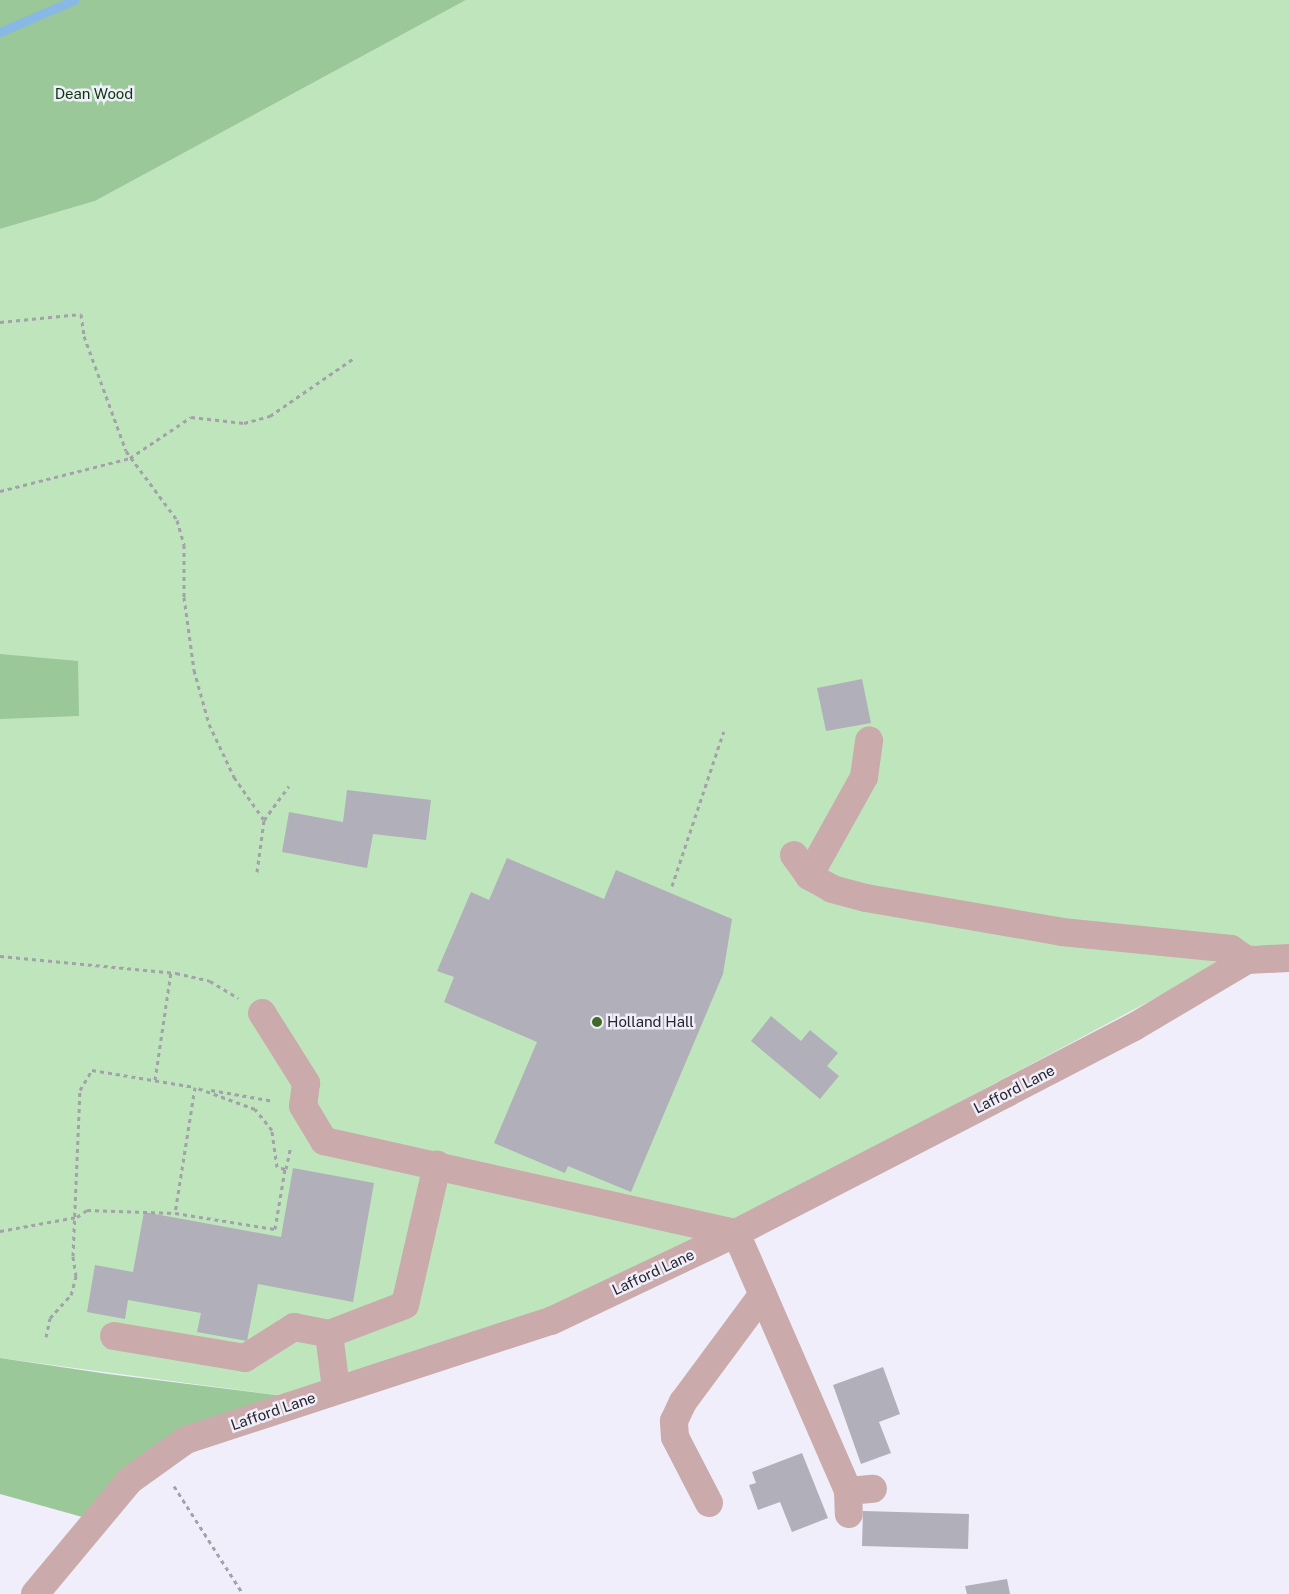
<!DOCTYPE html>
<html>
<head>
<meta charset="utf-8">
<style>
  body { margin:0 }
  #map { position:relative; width:1289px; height:1594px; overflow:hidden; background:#f0eefa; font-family:"Public Sans",sans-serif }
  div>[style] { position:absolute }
  .green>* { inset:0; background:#bfe5bc }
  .forest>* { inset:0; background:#9bc898 }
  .stream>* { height:9px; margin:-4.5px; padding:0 4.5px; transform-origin:4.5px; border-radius:4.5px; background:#87b9e4 }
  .building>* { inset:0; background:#b1afba }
  .path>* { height:3px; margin-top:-1.5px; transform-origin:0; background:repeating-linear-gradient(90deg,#a3a1aa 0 4px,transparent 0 8px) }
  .minor>* { height:28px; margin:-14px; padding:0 14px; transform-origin:14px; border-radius:14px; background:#caaaaa }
  .dots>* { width:14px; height:14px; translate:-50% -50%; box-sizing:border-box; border:2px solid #f0eefa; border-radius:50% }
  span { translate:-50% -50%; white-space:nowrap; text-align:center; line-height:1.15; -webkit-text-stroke:5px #f0eefa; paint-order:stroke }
  .park-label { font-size:15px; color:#0a390b }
  .poi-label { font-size:15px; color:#27262a }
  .left { translate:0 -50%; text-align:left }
  .street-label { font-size:15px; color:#27262a }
</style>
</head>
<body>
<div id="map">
  <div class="green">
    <i style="clip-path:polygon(466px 0,1289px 0,1289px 946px,1255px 945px,738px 1220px,545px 1313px,291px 1397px,0 1358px,0 229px,95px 201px)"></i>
  </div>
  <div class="forest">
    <i style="clip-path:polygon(0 0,466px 0,95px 201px,0 229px)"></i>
    <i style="clip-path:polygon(0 654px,78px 661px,79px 716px,0 719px)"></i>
    <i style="clip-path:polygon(0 1358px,108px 1374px,291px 1397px,179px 1433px,86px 1518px,0 1494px)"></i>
  </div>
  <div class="stream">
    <i style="left:0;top:32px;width:81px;rotate:-23.4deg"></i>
  </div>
  <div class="building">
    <i style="clip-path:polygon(862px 679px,871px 723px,826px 731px,817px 688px)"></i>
    <i style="clip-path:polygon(347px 790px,431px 800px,426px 840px,373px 834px,367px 868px,282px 852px,289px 812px,343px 822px)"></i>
    <i style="clip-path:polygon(507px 858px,604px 899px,616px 870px,732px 919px,723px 974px,631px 1192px,568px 1166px,565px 1173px,494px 1143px,537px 1042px,444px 1002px,454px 977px,437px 971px,471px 892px,489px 900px)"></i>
    <i style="clip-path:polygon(771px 1016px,801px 1041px,810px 1030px,838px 1053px,827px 1066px,839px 1076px,820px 1099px,751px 1041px)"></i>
    <i style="clip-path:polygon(293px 1168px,374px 1183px,353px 1302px,258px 1284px,247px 1341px,197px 1332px,201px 1313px,128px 1300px,125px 1319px,87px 1312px,95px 1265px,133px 1272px,144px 1212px,281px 1237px)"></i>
    <i style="clip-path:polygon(883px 1367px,900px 1414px,879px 1422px,891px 1453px,861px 1464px,833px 1385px)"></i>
    <i style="clip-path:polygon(802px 1453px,828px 1518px,792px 1532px,780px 1502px,758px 1510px,749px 1485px,756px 1483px,752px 1472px)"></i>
    <i style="clip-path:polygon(863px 1511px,969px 1514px,968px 1549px,862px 1546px)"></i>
    <i style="clip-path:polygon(1007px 1579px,1010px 1594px,967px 1594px,965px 1586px)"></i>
  </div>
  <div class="path">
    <i style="left:0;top:322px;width:81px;rotate:-5.6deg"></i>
    <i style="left:81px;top:314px;width:22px;rotate:82deg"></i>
    <i style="left:84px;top:336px;width:122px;rotate:69.9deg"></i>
    <i style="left:126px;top:451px;width:86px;rotate:53.5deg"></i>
    <i style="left:177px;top:520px;width:26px;rotate:74deg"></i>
    <i style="left:184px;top:545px;width:52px;rotate:90deg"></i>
    <i style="left:184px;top:597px;width:74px;rotate:82.2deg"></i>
    <i style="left:194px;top:670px;width:56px;rotate:74.5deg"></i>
    <i style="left:209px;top:724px;width:59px;rotate:64.7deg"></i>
    <i style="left:234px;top:777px;width:52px;rotate:55.1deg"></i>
    <i style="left:0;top:491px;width:134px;rotate:-14.2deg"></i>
    <i style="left:130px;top:458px;width:73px;rotate:-33.9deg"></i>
    <i style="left:191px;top:417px;width:53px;rotate:6.5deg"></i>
    <i style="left:244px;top:423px;width:27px;rotate:-15deg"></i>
    <i style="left:270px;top:416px;width:102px;rotate:-34.6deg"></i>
    <i style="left:257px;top:872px;width:52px;rotate:-82.3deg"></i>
    <i style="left:264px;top:820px;width:42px;rotate:-53.7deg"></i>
    <i style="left:672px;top:886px;width:163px;rotate:-71.5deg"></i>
    <i style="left:0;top:956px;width:177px;rotate:5.5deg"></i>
    <i style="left:176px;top:973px;width:35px;rotate:13deg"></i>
    <i style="left:210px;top:981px;width:33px;rotate:31deg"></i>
    <i style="left:155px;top:1080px;width:109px;rotate:-81.6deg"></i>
    <i style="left:211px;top:1090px;width:64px;rotate:9.9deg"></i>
    <i style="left:286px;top:1169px;width:24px;rotate:-78deg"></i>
    <i style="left:0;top:1231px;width:78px;rotate:-10.3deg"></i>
    <i style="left:77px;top:1217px;width:12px;rotate:-35deg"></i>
    <i style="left:87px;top:1210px;width:88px;rotate:2deg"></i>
    <i style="left:175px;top:1213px;width:101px;rotate:9.1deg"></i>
    <i style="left:275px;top:1229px;width:61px;rotate:-80.5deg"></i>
    <i style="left:285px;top:1169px;width:8px;rotate:-166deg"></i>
    <i style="left:277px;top:1167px;width:37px;rotate:-98deg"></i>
    <i style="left:272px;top:1130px;width:27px;rotate:-129deg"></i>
    <i style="left:255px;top:1109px;width:64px;rotate:-159.9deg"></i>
    <i style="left:46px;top:1337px;width:19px;rotate:-78deg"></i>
    <i style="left:50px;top:1318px;width:31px;rotate:-48deg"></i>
    <i style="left:71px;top:1295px;width:20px;rotate:-75deg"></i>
    <i style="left:76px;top:1276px;width:20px;rotate:-99deg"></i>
    <i style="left:73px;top:1256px;width:166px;rotate:-87.6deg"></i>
    <i style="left:80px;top:1090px;width:23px;rotate:-59deg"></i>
    <i style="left:92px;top:1070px;width:104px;rotate:9.4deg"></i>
    <i style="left:195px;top:1087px;width:128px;rotate:99deg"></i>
    <i style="left:174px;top:1486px;width:128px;rotate:57.4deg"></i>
  </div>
  <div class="minor">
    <i style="left:794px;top:855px;width:26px;rotate:54deg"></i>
    <i style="left:809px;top:876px;width:26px;rotate:29deg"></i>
    <i style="left:832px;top:889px;width:35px;rotate:15deg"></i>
    <i style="left:866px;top:898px;width:199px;rotate:9.8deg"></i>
    <i style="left:1062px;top:932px;width:170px;rotate:5.7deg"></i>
    <i style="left:1231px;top:949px;width:19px;rotate:35deg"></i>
    <i style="left:809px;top:876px;width:113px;rotate:-60.9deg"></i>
    <i style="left:864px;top:777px;width:37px;rotate:-82deg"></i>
    <i style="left:262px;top:1013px;width:83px;rotate:57.8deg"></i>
    <i style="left:306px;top:1083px;width:23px;rotate:97deg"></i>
    <i style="left:303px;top:1106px;width:41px;rotate:59deg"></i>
    <i style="left:324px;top:1141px;width:422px;rotate:12.6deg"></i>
    <i style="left:736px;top:1233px;width:281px;rotate:66.5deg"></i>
    <i style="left:848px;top:1491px;width:23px;rotate:88deg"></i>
    <i style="left:329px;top:1334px;width:55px;rotate:82.7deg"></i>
    <i style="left:114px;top:1336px;width:133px;rotate:9.5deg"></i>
    <i style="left:245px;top:1358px;width:58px;rotate:-32.3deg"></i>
    <i style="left:294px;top:1327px;width:36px;rotate:11deg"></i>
    <i style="left:329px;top:1334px;width:81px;rotate:-20.9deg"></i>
    <i style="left:405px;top:1305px;width:144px;rotate:-77.1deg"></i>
    <i style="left:848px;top:1491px;width:25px;rotate:-5deg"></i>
    <i style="left:709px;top:1503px;width:74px;rotate:-117.3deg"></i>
    <i style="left:675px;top:1437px;width:16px;rotate:-94deg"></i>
    <i style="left:674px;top:1421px;width:21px;rotate:-65deg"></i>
    <i style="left:683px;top:1402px;width:134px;rotate:-53.5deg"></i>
    <i style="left:35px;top:1594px;width:148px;rotate:-50.2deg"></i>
    <i style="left:130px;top:1480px;width:69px;rotate:-35.5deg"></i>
    <i style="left:186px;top:1440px;width:384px;rotate:-18.1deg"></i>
    <i style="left:551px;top:1321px;width:205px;rotate:-25.4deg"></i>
    <i style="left:736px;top:1233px;width:305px;rotate:-27.3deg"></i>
    <i style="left:1007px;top:1093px;width:143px;rotate:-27.5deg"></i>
    <i style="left:1134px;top:1027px;width:131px;rotate:-30.7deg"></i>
    <i style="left:1247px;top:960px;width:42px;rotate:-2.7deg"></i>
  </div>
  <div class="dots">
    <i style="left:597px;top:1022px;background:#3f6a27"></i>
  </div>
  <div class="park-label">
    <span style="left:94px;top:94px">Dean Wood</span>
  </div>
  <div class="poi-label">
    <span class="left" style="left:607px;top:1022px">Holland Hall</span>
  </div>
  <div class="street-label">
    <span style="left:1014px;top:1089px;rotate:-27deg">Lafford Lane</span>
    <span style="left:653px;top:1272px;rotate:-25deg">Lafford Lane</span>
    <span style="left:273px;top:1411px;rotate:-19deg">Lafford Lane</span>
  </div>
</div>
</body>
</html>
